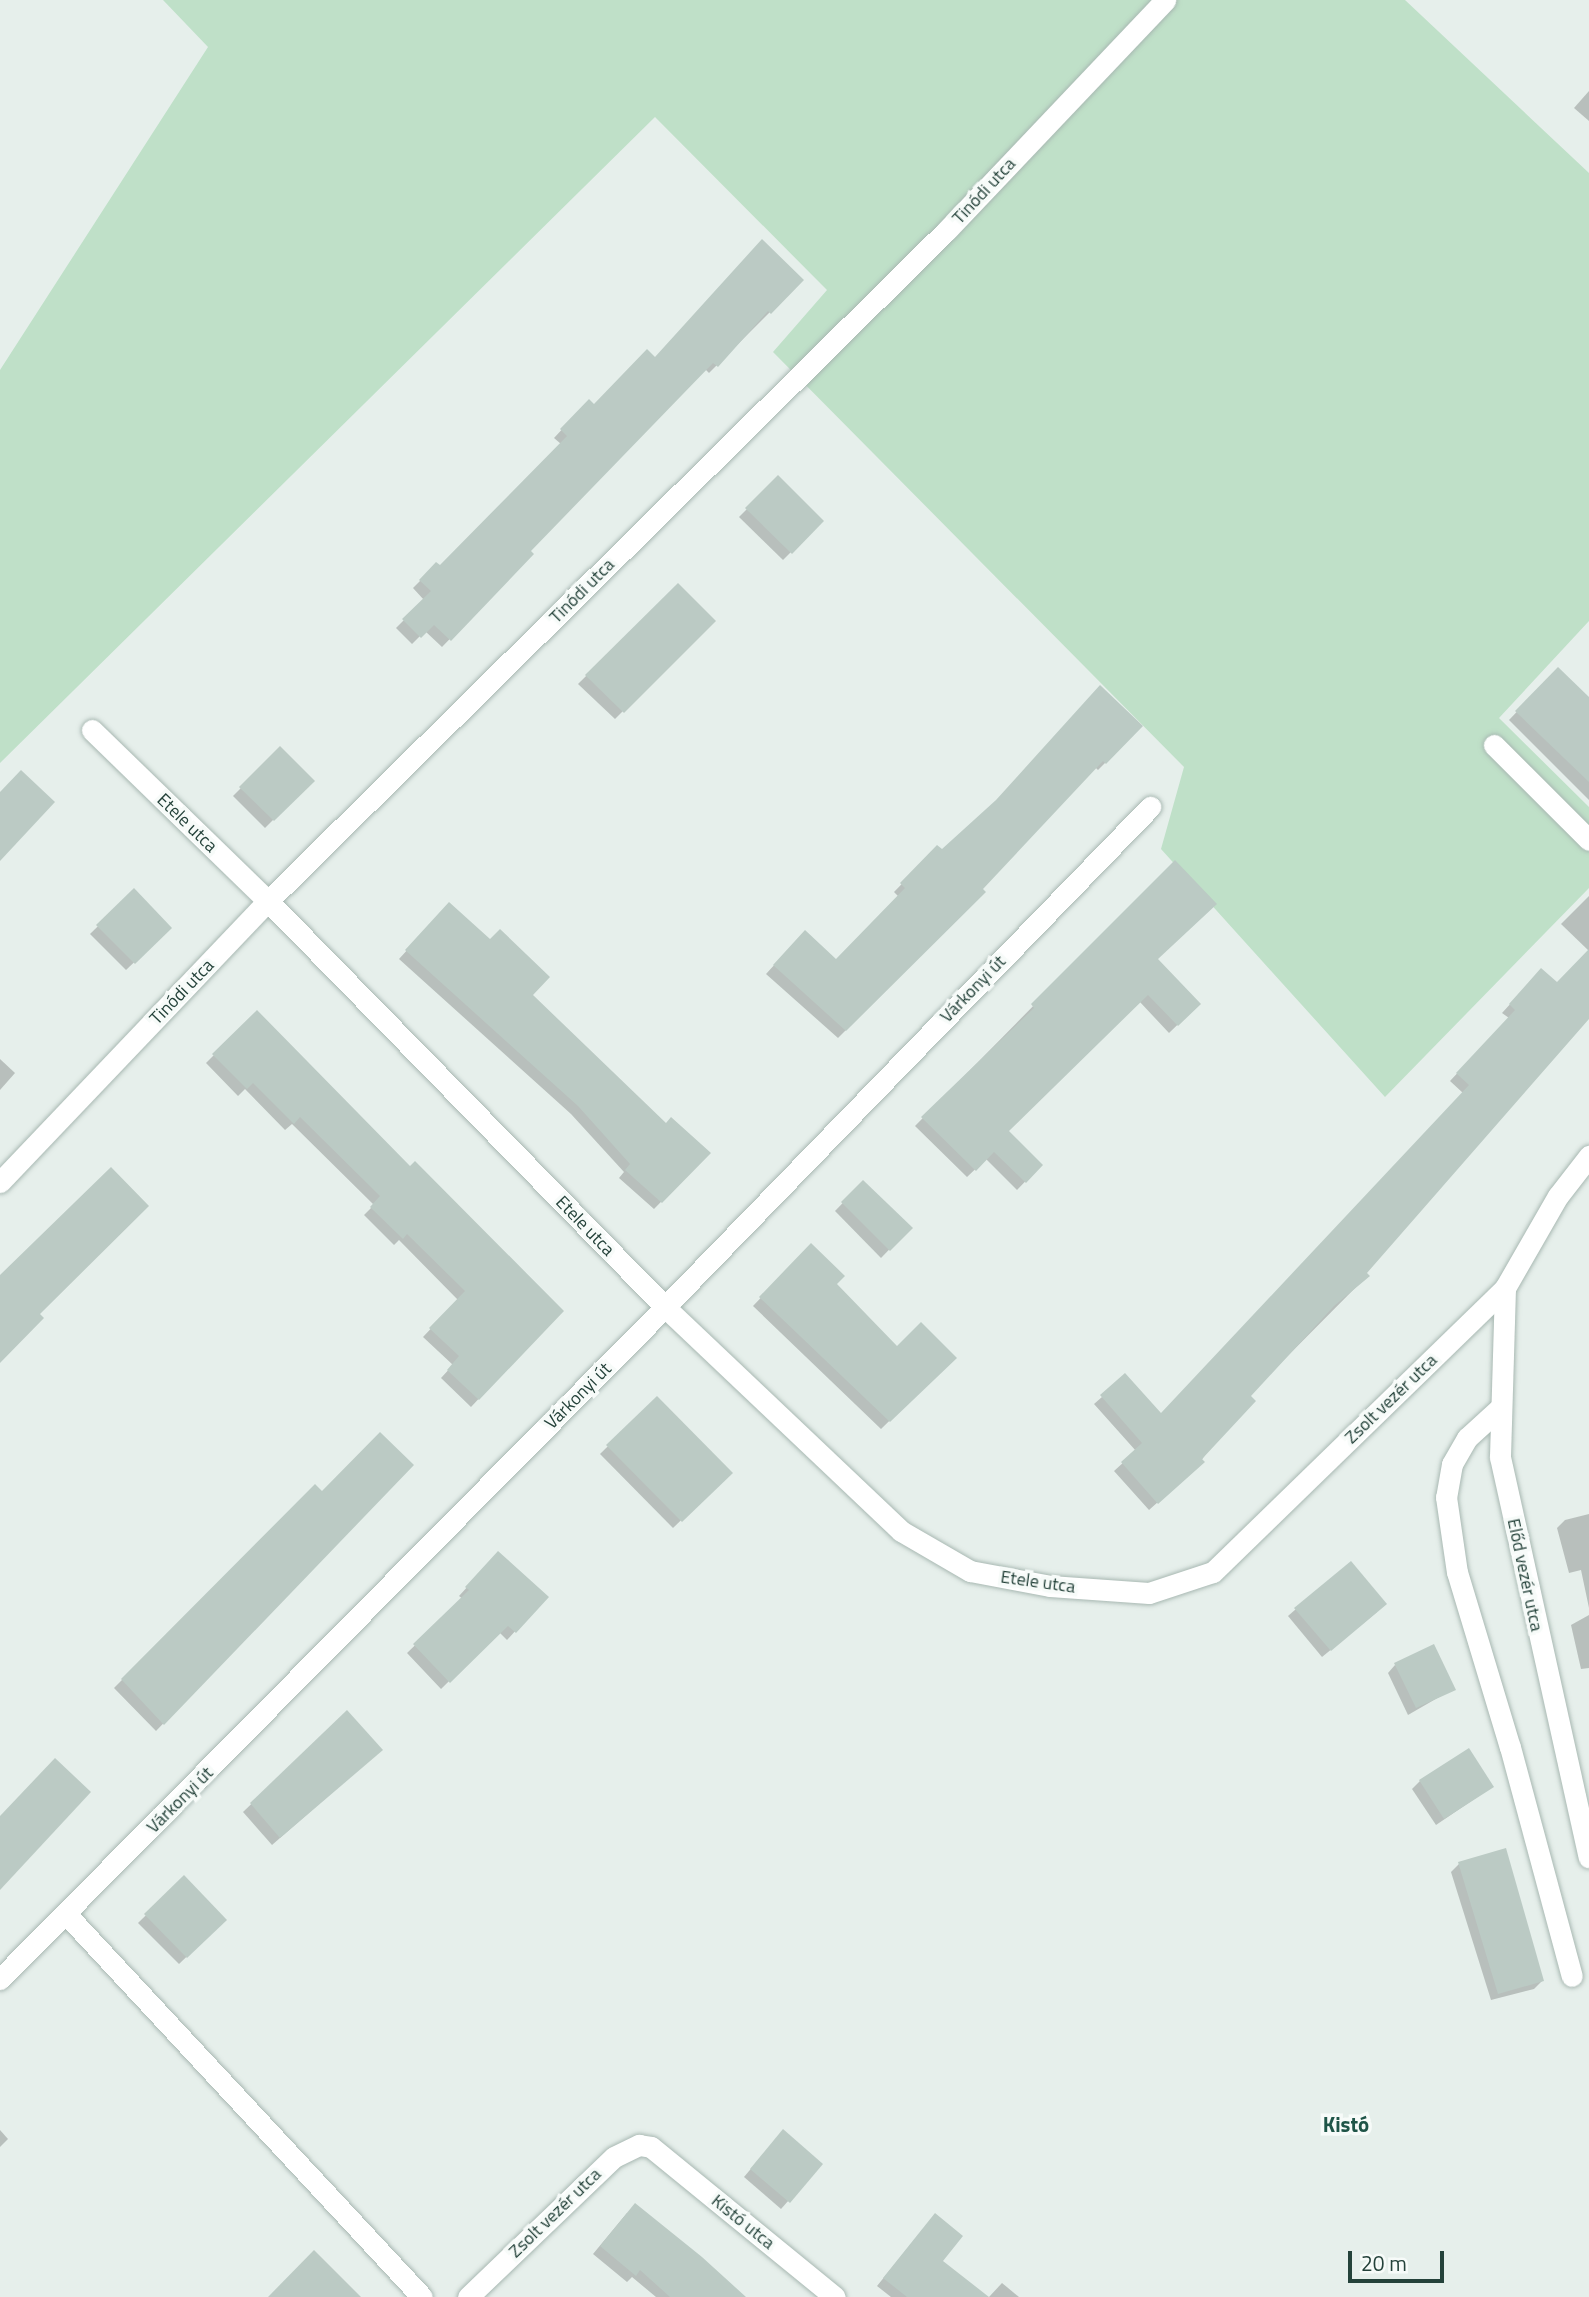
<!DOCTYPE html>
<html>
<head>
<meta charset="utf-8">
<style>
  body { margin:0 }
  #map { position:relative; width:1589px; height:2297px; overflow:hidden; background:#e6efeb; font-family:"Titillium Web",sans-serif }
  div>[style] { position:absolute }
  .green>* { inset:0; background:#bfe0c8 }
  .shadow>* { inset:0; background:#0003 }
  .building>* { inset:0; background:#bbcac4 }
  .roads { filter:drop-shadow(0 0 2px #a8b8b2) drop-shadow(0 0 2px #a8b8b2) }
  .street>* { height:21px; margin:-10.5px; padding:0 10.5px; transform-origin:10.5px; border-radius:10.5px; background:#fff }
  span { translate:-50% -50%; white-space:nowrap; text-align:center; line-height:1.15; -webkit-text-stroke:7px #f7fbf9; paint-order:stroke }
  .street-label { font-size:18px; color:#24423a }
  .quarter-label { font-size:21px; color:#1f5548; font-weight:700 }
  .scale { position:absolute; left:1348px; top:2251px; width:96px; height:32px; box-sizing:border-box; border:4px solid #24423a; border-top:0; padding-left:9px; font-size:21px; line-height:24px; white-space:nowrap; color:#24423a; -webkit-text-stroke:5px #f7fbf9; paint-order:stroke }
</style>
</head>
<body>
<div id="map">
  <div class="green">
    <i style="clip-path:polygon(163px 0,1405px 0,1589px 173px,1589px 621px,1499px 718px,1589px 807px,1589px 888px,1385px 1097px,1161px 849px,1184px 767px,773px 352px,827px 290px,655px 117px,0 763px,0 370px,208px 47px)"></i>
  </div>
  <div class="shadow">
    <i style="clip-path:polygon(1589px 91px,1589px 121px,1574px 108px)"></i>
    <i style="clip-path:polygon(802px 280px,709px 373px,705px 369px,528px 551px,532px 554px,442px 647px,425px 631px,412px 644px,396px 628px,424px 600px,413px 588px,436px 565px,440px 568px,561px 444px,554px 438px,581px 409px,594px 406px,655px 359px)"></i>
    <i style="clip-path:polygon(778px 478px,822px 521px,783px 560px,739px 517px)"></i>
    <i style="clip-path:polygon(678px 585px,713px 621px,615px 719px,578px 684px)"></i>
    <i style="clip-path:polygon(1558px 669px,1589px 700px,1589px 800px,1509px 720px)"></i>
    <i style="clip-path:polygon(1141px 727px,1098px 770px,1095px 767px,981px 889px,984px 892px,838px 1038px,766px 974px,797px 940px,836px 961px,899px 897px,894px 892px,930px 855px,942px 852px,992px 806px)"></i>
    <i style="clip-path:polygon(280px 749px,312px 781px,265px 828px,233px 796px)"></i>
    <i style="clip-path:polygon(1175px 862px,1156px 960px,1199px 1004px,1169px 1033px,1139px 1001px,1007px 1131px,1041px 1165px,1017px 1190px,986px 1159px,967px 1177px,915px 1126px)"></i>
    <i style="clip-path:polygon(134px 891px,170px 928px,126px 970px,90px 934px)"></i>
    <i style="clip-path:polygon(1589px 896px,1589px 951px,1561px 924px)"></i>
    <i style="clip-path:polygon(442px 912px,490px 941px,530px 995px,666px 1125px,709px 1153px,654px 1209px,619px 1178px,624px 1172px,571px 1114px,399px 959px)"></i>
    <i style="clip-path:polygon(1589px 952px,1589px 1016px,1364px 1273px,1367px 1276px,1248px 1396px,1195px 1469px,1149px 1510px,1114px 1471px,1136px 1451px,1094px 1404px,1102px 1397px,1161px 1415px,1463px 1093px,1450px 1081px,1509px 1018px,1502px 1013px,1534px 978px,1557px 985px)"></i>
    <i style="clip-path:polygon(257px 1012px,409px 1168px,561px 1311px,471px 1407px,441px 1378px,453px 1365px,423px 1337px,458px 1300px,399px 1240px,394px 1245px,364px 1215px,374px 1205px,292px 1124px,285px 1130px,245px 1089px,238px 1096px,206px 1063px)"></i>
    <i style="clip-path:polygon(0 1059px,15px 1073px,0 1090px)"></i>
    <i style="clip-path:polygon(863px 1182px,910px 1228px,881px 1258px,835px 1211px)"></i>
    <i style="clip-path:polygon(811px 1246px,835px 1284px,897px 1348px,954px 1358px,881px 1429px,753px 1306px)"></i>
    <i style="clip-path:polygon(657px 1398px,730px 1473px,673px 1528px,600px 1454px)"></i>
    <i style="clip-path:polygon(412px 1465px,156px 1731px,114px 1688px,315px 1486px,322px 1493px)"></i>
    <i style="clip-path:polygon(1589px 1514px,1589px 1608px,1581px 1570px,1569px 1573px,1557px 1528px,1565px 1520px)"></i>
    <i style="clip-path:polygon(491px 1561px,546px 1597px,507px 1640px,499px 1632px,441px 1689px,407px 1653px,463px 1599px,459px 1596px)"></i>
    <i style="clip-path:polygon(1296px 1609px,1377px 1612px,1322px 1657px,1288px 1616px)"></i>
    <i style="clip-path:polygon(1589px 1615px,1589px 1668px,1581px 1669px,1571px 1625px)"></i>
    <i style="clip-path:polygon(1395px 1665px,1453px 1689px,1408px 1715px,1388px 1673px)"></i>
    <i style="clip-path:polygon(347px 1713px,373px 1757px,272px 1845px,243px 1812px)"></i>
    <i style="clip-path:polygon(1420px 1781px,1492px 1787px,1436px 1825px,1412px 1789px)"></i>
    <i style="clip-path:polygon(1459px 1864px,1542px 1981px,1534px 1989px,1491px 2000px,1451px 1872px)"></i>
    <i style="clip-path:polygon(184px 1878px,225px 1920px,179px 1964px,138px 1923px)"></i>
    <i style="clip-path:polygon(0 2130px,8px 2139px,0 2147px)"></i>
    <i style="clip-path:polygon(776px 2139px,821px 2164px,781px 2209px,744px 2177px)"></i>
    <i style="clip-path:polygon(627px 2213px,741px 2297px,656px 2297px,632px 2277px,627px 2282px,593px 2254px)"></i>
    <i style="clip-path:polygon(928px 2223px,941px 2261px,986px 2297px,891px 2297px,877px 2286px)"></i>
    <i style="clip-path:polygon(1002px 2283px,1019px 2297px,989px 2297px)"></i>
  </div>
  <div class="building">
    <i style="clip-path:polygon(762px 239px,804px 280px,771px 314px,768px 311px,718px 367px,713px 363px,531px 551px,534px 554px,451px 641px,434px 625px,421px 638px,402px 619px,431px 591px,419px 580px,436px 562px,440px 565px,567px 436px,560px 429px,589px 399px,594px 404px,647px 349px,655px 357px)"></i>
    <i style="clip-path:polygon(778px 475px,824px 521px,792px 554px,745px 508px)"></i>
    <i style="clip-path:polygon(678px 583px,716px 621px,624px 713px,585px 675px)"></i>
    <i style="clip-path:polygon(1558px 667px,1589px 697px,1589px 782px,1515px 711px)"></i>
    <i style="clip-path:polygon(1100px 685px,1143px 726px,1106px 764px,1103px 761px,983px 889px,986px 892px,846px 1031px,773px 965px,805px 930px,836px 959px,905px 888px,900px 883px,937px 845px,942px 849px,996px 800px)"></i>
    <i style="clip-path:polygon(280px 746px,315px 781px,274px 821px,239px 787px)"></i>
    <i style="clip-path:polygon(21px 770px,55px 802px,0 861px,0 792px)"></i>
    <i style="clip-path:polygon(1175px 860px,1217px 904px,1158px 959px,1201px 1004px,1178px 1026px,1148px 995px,1009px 1131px,1043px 1165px,1026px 1183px,994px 1152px,976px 1171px,921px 1117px,1034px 1008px,1031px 1004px)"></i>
    <i style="clip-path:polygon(134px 888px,172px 928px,135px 964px,96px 925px)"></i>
    <i style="clip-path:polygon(449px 902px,490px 939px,500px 929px,550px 977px,533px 995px,666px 1123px,671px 1117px,711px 1153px,662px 1203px,625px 1170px,630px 1164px,578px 1106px,405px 950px)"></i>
    <i style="clip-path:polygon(1589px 949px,1589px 1019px,1367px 1273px,1370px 1276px,1334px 1306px,1251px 1396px,1256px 1401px,1202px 1459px,1205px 1462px,1158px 1504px,1121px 1462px,1142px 1443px,1100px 1395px,1125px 1373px,1161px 1413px,1469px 1085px,1456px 1073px,1515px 1010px,1509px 1004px,1541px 968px,1557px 982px)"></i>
    <i style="clip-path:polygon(257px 1010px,410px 1166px,415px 1161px,564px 1311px,479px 1400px,447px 1370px,459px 1356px,429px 1328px,465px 1291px,407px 1234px,403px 1239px,370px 1207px,380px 1196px,300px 1117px,294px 1124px,253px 1083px,247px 1089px,212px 1054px)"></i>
    <i style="clip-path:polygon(111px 1167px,149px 1206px,40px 1314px,44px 1318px,0 1363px,0 1275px)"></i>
    <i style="clip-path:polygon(863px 1180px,913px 1228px,890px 1251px,841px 1202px)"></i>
    <i style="clip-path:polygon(811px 1243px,845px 1276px,837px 1284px,897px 1346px,921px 1322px,957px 1358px,890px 1422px,759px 1297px)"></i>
    <i style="clip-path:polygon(657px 1396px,733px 1473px,682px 1522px,606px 1445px)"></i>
    <i style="clip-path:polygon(380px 1432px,414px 1465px,164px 1725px,121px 1679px,315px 1484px,322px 1491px)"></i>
    <i style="clip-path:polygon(498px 1551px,549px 1597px,516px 1633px,508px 1626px,450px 1683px,413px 1644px,469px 1590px,465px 1587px)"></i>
    <i style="clip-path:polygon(1351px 1561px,1387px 1604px,1331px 1651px,1294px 1608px)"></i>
    <i style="clip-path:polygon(1434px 1644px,1456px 1690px,1416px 1708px,1394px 1663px)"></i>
    <i style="clip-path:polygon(347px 1710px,383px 1750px,280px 1838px,250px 1803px)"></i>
    <i style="clip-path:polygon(1469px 1748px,1494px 1787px,1444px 1819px,1419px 1780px)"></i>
    <i style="clip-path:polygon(55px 1758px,91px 1792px,0 1890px,0 1816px)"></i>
    <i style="clip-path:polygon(1506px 1848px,1544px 1981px,1498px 1994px,1458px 1862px)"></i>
    <i style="clip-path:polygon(184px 1875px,227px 1920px,187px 1958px,144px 1914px)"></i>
    <i style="clip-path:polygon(783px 2129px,823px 2164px,790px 2203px,750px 2169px)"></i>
    <i style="clip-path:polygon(635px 2203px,702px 2257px,746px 2297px,670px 2297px,640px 2270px,636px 2276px,600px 2246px)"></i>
    <i style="clip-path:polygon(935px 2213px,963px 2236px,943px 2261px,989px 2297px,907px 2297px,883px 2278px)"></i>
    <i style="clip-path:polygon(314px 2250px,361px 2297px,268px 2297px)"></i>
  </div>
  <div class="roads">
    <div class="street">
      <i style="left:92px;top:730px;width:245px;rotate:44.2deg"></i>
      <i style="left:268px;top:901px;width:568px;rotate:45.64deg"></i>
      <i style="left:665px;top:1307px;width:325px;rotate:43.5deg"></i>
      <i style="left:901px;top:1531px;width:80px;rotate:30.1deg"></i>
      <i style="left:970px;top:1571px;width:81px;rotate:10.6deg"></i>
      <i style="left:1050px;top:1586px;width:99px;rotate:4deg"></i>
      <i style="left:1149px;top:1593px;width:67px;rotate:-18.2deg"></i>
      <i style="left:1213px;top:1572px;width:407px;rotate:-44.2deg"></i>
      <i style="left:1505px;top:1288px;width:106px;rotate:-60.1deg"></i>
      <i style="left:1558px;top:1196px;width:51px;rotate:-52.2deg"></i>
      <i style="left:1494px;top:745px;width:134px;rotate:45deg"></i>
      <i style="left:0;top:1182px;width:388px;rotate:-46.4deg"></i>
      <i style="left:268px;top:901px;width:955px;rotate:-44.66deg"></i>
      <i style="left:947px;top:230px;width:317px;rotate:-46.5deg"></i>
      <i style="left:1505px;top:1288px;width:169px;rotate:91.7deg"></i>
      <i style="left:1500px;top:1457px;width:410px;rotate:77.5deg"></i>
      <i style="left:1501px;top:1407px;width:46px;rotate:137.6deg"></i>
      <i style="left:1467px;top:1438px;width:30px;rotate:120deg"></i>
      <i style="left:1452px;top:1464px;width:34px;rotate:100deg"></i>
      <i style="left:1446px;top:1497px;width:76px;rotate:81.7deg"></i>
      <i style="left:1457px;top:1572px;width:183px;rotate:73.2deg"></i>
      <i style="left:1510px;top:1747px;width:237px;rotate:74.9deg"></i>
      <i style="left:67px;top:1915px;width:521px;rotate:47.1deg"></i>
      <i style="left:0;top:1979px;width:945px;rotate:-45.3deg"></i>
      <i style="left:665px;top:1307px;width:697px;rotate:-45.87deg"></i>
      <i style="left:468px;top:2297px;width:202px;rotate:-43.8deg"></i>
      <i style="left:614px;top:2157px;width:28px;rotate:-26deg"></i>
      <i style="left:639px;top:2145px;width:12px;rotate:9deg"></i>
      <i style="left:651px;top:2147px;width:237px;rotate:39.2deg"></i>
    </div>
  </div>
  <div class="street-label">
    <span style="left:984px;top:191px;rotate:-47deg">Tinódi utca</span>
    <span style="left:582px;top:591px;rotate:-45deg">Tinódi utca</span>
    <span style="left:187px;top:823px;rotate:44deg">Etele utca</span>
    <span style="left:973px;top:989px;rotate:-46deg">Várkonyi út</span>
    <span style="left:182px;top:992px;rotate:-46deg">Tinódi utca</span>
    <span style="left:585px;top:1226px;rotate:46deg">Etele utca</span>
    <span style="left:578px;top:1396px;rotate:-45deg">Várkonyi út</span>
    <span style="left:1391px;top:1399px;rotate:-44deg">Zsolt vezér utca</span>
    <span style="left:1525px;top:1575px;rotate:78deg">Előd vezér utca</span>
    <span style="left:1038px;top:1582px;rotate:8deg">Etele utca</span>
    <span style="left:180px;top:1800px;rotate:-45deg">Várkonyi út</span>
    <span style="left:555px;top:2213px;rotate:-44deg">Zsolt vezér utca</span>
    <span style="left:743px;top:2222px;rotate:39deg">Kistó utca</span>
  </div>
  <div class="quarter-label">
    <span style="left:1346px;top:2124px">Kistó</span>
  </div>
  <div class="scale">20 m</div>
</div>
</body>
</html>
